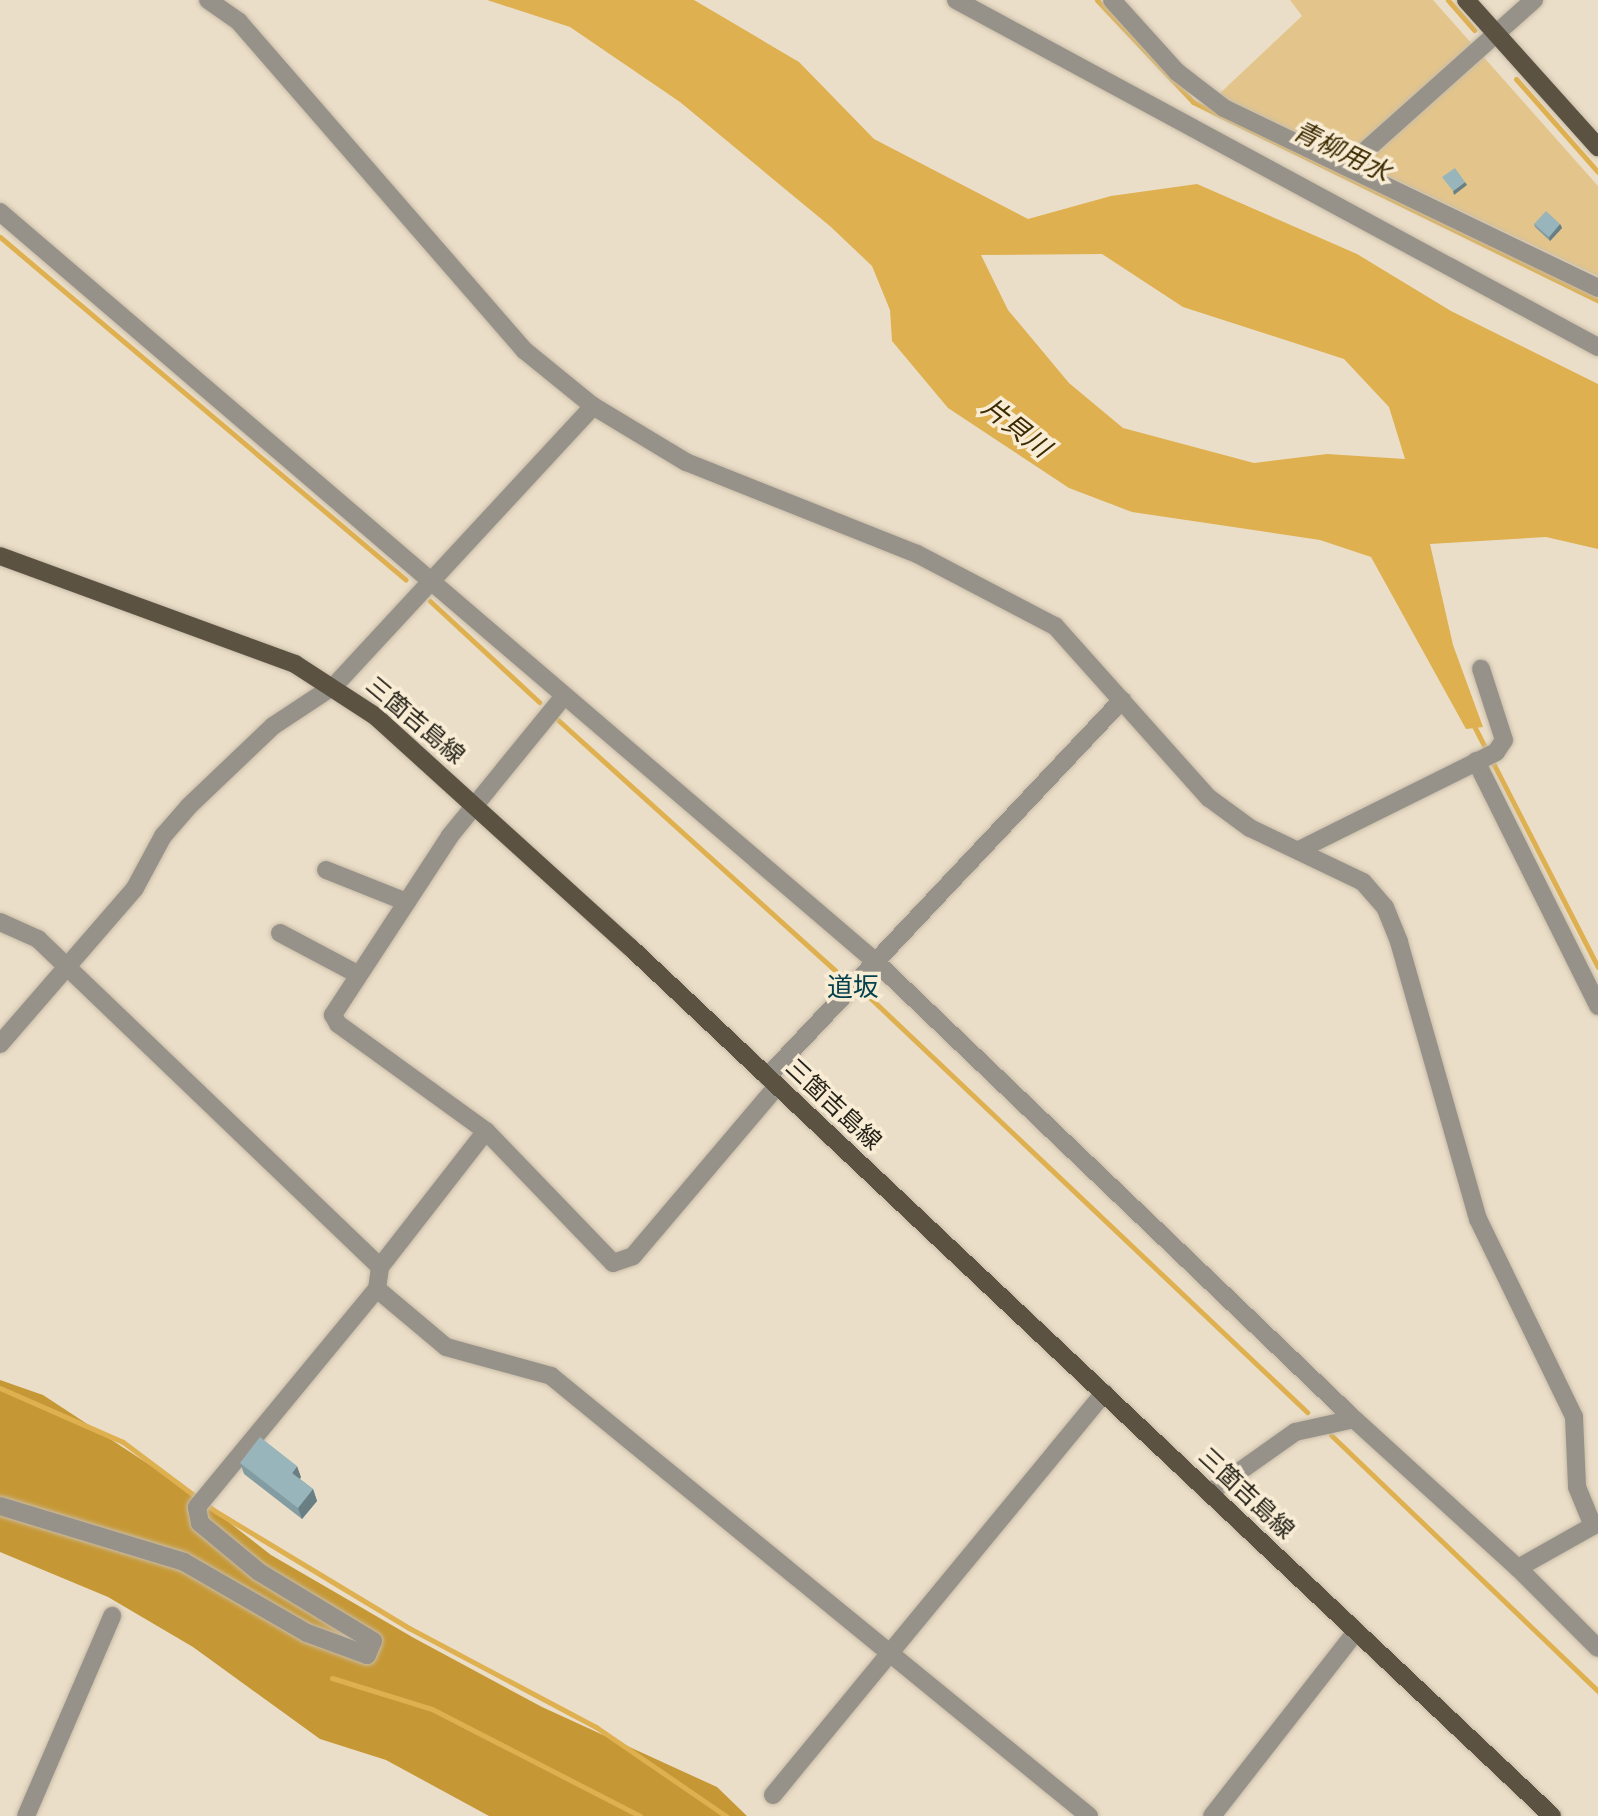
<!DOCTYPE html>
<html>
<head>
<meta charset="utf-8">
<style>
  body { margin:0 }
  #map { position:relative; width:1598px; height:1816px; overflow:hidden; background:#ebdec8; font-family:"Sofia Sans Condensed","Noto Sans JP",sans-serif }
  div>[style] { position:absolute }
  .green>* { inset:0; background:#e3c58c }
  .forest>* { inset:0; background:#c69835 }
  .water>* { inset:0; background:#deb050 }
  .stream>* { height:5px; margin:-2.5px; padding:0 2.5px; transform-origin:2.5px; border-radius:2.5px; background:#deb050 }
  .roads { filter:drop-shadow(0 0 2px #c8bca8) drop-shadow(0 0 2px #c8bca8) }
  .minor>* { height:18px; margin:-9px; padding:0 9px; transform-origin:9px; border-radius:9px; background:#979289 }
  .major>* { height:18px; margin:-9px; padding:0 9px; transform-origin:9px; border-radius:9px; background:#5b5242 }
  .wall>* { inset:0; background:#839ca1 }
  .shaded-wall>* { inset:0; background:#6a7f83 }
  .building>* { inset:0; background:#98b5bb }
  span { translate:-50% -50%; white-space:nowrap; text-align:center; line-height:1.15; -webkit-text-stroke:7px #f8ecd5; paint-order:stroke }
  .street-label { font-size:24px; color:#262219 }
  .water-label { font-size:26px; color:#3c2a00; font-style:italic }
  .neighbourhood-label { font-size:26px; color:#03424d }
</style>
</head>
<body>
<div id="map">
  <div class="green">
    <i style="clip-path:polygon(1290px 0,1433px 0,1598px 186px,1598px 276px,1218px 95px,1302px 16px)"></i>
  </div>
  <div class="forest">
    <i style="clip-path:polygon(0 1380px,43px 1395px,185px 1488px,271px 1555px,414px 1638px,542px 1707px,717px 1787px,747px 1816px,489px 1816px,386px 1760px,320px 1739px,193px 1647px,108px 1597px,0 1552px)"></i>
  </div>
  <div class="water">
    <i style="clip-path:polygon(evenodd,487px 0,694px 0,799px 62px,874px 139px,1028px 219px,1111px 196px,1197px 184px,1357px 254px,1451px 311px,1598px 384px,1598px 549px,1546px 537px,1430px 544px,1453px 645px,1483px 727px,1466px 729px,1371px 557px,1320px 540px,1132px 512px,1069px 488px,948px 408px,892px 341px,890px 310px,872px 266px,831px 227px,680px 102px,570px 27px,487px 0,1102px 254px,1183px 307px,1344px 359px,1389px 407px,1405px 459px,1327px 454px,1254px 463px,1123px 428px,1069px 383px,1008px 310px,981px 255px,1102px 254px)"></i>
  </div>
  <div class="stream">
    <i style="left:1097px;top:0;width:140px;rotate:46.7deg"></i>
    <i style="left:1193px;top:102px;width:451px;rotate:26.1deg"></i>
    <i style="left:1448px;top:0;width:40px;rotate:49deg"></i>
    <i style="left:1516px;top:79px;width:124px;rotate:48.6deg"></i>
    <i style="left:0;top:237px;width:531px;rotate:40.19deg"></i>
    <i style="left:430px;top:601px;width:149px;rotate:42.8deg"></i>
    <i style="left:558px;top:720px;width:385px;rotate:42.1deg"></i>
    <i style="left:1473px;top:724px;width:273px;rotate:62.8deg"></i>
    <i style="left:866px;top:994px;width:608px;rotate:43.47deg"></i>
    <i style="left:0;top:1388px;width:134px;rotate:23.7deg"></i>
    <i style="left:123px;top:1442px;width:115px;rotate:36.9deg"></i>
    <i style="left:215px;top:1511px;width:227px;rotate:31.1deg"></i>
    <i style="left:409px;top:1628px;width:212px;rotate:27.9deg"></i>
    <i style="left:596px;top:1727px;width:158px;rotate:34.4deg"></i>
    <i style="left:1331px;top:1435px;width:370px;rotate:43.8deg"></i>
    <i style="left:332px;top:1678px;width:105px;rotate:17.2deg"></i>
    <i style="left:432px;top:1709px;width:234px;rotate:27.2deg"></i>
  </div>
  <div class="roads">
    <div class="minor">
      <i style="left:208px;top:0;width:38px;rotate:35deg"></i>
      <i style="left:239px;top:22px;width:435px;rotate:49deg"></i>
      <i style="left:524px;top:350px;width:89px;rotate:39.1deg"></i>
      <i style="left:593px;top:406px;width:109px;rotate:31.1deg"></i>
      <i style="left:686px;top:462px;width:249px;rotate:21.7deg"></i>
      <i style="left:917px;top:554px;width:156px;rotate:27.6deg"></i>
      <i style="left:1055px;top:626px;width:231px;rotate:48.2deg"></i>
      <i style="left:1209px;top:798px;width:51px;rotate:36.2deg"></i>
      <i style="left:1250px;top:828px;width:125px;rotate:25.5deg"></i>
      <i style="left:1363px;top:882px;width:33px;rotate:49deg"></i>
      <i style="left:1385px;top:907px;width:38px;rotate:68deg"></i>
      <i style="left:1399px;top:942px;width:288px;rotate:74.1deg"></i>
      <i style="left:1478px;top:1219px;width:220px;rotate:64.1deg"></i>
      <i style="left:1574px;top:1417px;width:70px;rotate:87.5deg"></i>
      <i style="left:1577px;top:1487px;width:42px;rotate:67.7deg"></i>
      <i style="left:956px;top:0;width:730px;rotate:28.39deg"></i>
      <i style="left:1112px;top:0;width:97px;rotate:47.9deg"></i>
      <i style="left:1177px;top:72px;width:59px;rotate:37.5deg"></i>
      <i style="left:1224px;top:108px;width:415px;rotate:25.7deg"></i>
      <i style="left:1347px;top:167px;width:251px;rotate:-41.8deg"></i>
      <i style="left:0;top:212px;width:1153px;rotate:40.57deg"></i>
      <i style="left:876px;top:962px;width:661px;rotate:43.71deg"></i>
      <i style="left:564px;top:696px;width:181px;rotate:129.2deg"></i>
      <i style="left:450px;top:836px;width:214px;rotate:123.2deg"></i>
      <i style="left:333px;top:1015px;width:10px;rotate:61deg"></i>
      <i style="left:338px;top:1024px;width:183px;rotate:35.9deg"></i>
      <i style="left:486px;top:1131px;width:183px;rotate:46.1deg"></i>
      <i style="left:613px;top:1263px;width:21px;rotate:-19deg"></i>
      <i style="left:633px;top:1256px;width:223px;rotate:-49.7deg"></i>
      <i style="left:1476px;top:761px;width:274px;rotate:63.5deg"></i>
      <i style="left:1299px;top:850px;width:220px;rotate:-26.4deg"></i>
      <i style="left:1496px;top:752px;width:14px;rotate:-56deg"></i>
      <i style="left:1504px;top:740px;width:75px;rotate:-107.9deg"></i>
      <i style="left:326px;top:870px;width:87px;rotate:21.6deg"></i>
      <i style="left:0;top:922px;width:42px;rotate:24.1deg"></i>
      <i style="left:38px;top:939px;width:474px;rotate:43.8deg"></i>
      <i style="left:280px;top:933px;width:89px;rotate:28deg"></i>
      <i style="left:0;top:1044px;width:206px;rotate:-49.1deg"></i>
      <i style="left:135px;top:888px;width:59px;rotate:-61.7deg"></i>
      <i style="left:163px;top:836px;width:38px;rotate:-49deg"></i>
      <i style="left:188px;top:807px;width:117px;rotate:-43.6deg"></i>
      <i style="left:273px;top:726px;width:74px;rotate:-33.5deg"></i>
      <i style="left:335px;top:685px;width:380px;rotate:-47.2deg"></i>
      <i style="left:767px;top:1077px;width:518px;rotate:-46.72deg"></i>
      <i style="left:377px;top:1289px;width:90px;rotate:40deg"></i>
      <i style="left:446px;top:1347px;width:109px;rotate:15.4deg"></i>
      <i style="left:551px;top:1376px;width:695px;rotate:39.28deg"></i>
      <i style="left:1209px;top:1493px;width:105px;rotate:-35.3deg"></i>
      <i style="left:1295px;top:1432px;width:60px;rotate:-12.4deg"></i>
      <i style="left:1354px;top:1419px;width:222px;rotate:42.3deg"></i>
      <i style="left:1518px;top:1568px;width:92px;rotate:-29.4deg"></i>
      <i style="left:0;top:1506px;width:192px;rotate:16.9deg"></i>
      <i style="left:184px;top:1562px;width:142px;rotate:30deg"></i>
      <i style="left:307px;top:1633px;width:64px;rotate:20.1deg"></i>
      <i style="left:367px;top:1655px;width:15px;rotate:-67deg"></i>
      <i style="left:373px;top:1641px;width:133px;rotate:-148.8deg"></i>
      <i style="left:259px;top:1572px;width:77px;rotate:-140.3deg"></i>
      <i style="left:200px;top:1523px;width:16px;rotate:-101deg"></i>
      <i style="left:197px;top:1507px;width:283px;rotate:-50.5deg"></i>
      <i style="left:377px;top:1289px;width:22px;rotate:-82deg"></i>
      <i style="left:380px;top:1267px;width:172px;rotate:-52.1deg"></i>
      <i style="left:1518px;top:1568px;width:113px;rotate:45deg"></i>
      <i style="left:773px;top:1795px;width:521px;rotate:-50.53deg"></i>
      <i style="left:26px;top:1816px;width:218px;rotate:-66.7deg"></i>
      <i style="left:1212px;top:1816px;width:234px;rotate:-52deg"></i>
    </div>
    <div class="major">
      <i style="left:1466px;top:0;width:198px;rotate:48.1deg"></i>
      <i style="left:0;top:556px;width:314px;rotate:20.1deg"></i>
      <i style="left:295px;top:664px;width:95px;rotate:33deg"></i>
      <i style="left:375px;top:716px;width:344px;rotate:42.2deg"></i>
      <i style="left:630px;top:947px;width:1267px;rotate:43.3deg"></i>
    </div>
  </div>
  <div class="wall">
    <i style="clip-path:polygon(1534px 224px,1560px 224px,1562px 228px,1550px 241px,1535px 227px)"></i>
    <i style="clip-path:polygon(240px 1463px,301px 1477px,300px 1479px,313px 1489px,317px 1501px,302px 1519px,244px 1474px)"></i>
  </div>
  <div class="shaded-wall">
    <i style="clip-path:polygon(1465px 182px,1467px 185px,1454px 195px,1453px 191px)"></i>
    <i style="clip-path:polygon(1560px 224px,1562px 228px,1550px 241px,1549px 237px)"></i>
    <i style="clip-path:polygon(297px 1466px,301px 1477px,296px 1484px,292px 1473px)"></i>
    <i style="clip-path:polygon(313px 1489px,317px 1501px,302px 1519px,298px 1508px)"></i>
  </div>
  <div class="building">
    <i style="clip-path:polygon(1455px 168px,1465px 182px,1453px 191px,1442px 177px)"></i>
    <i style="clip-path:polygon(1546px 211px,1560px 224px,1549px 237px,1534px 224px)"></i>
    <i style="clip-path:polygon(260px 1437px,297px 1466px,292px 1473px,313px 1489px,298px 1508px,240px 1463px)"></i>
  </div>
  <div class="street-label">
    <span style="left:415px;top:721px;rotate:40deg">三箇吉島線</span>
    <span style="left:833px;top:1105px;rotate:43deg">三箇吉島線</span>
    <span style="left:1246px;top:1494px;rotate:43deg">三箇吉島線</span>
  </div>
  <div class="water-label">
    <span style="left:1341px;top:153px;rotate:26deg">青柳用水</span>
    <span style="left:1015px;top:429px;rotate:38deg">片貝川</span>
  </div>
  <div class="neighbourhood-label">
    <span style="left:853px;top:989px">道坂</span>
  </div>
</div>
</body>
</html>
